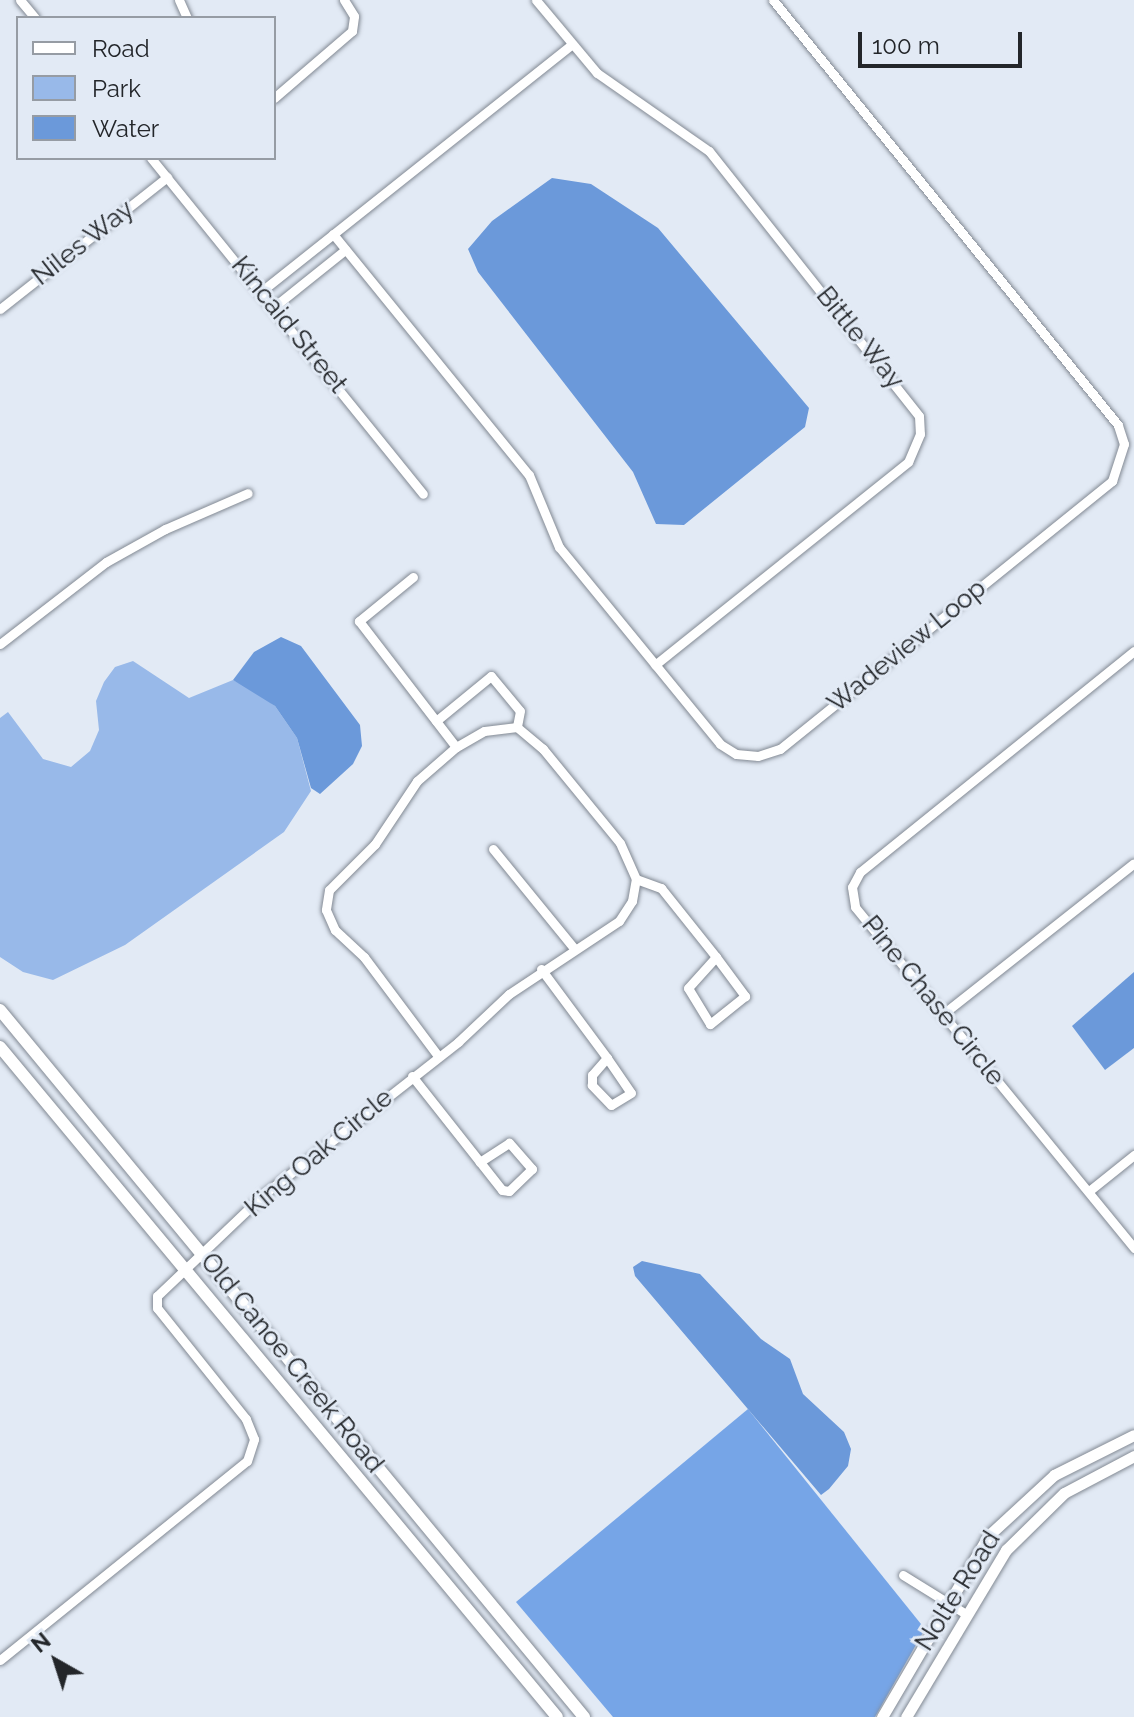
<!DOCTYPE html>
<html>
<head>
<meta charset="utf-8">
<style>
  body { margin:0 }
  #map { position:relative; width:1134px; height:1717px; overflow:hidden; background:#e2eaf5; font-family:Raleway,sans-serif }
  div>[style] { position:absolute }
  .green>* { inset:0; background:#98b9e9 }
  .forest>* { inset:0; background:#76a5e7 }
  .water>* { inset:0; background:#6b99da }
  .roads { filter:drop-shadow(0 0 2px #828993) drop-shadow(0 0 2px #828993) }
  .minor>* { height:9px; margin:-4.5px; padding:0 4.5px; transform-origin:4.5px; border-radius:4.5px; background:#fff }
  .tertiary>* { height:11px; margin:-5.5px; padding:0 5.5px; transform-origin:5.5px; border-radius:5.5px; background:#fff }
  .secondary>* { height:12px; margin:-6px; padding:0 6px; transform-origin:6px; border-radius:6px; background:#fff }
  span { translate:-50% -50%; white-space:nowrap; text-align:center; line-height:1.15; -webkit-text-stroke:6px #e2eaf5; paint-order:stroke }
  .street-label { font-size:26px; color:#23262a }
  .legend { position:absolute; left:16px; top:16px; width:260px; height:144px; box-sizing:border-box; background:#e2eaf5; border:2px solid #969ca4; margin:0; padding:10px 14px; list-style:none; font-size:24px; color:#23262a }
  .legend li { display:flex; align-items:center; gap:16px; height:40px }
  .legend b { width:40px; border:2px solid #969ca4 }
  .north { position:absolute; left:16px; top:1621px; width:80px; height:80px; -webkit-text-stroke:6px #e2eaf5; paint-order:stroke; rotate:321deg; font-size:22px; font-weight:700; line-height:32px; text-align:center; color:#23262a }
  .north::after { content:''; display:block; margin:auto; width:28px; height:36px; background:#23262a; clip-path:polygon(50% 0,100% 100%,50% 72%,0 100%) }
  .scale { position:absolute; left:858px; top:32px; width:164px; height:36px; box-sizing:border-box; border:4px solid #23262a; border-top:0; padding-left:10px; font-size:24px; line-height:28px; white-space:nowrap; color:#23262a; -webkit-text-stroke:6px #e2eaf5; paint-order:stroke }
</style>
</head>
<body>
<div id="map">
  <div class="green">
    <i style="clip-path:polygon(133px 661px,189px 698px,233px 680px,254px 690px,275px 706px,297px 738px,311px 791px,284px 832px,125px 945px,53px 980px,23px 972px,0 957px,0 718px,8px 712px,43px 759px,71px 767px,90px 751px,99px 730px,96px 701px,104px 682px,115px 667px)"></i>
  </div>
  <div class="forest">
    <i style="clip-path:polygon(748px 1409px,925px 1629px,875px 1717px,613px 1717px,516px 1602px)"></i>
  </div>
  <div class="water">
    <i style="clip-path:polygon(552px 178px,591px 184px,658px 228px,809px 408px,805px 427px,684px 525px,656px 524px,633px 472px,478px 272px,468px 249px,492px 221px)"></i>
    <i style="clip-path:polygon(281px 637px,301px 646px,360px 725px,362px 746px,353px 764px,320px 794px,311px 788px,297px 738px,275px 706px,233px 680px,254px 652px)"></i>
    <i style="clip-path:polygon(1134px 972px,1134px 1048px,1105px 1070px,1072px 1026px)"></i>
    <i style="clip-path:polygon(642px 1261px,700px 1274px,761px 1339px,790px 1359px,803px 1394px,844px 1432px,851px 1449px,848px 1466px,829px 1489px,821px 1495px,635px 1276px,633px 1267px)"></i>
  </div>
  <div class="roads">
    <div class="minor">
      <i style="left:20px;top:0;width:23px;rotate:50deg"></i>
      <i style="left:179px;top:0;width:20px;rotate:66deg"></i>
      <i style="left:536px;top:0;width:95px;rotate:50.1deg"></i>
      <i style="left:597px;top:73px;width:136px;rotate:34.9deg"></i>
      <i style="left:709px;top:151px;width:338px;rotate:51.6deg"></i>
      <i style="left:919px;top:416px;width:18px;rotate:87deg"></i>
      <i style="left:920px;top:434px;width:30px;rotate:113deg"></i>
      <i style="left:908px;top:462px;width:324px;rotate:141.3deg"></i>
      <i style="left:274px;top:98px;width:103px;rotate:-40.7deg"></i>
      <i style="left:352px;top:31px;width:15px;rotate:-82deg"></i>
      <i style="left:354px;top:16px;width:19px;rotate:-122deg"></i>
      <i style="left:151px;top:158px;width:432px;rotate:51deg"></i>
      <i style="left:333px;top:234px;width:311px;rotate:50.9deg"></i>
      <i style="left:529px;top:475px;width:78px;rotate:67.4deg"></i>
      <i style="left:559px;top:547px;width:254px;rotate:50.7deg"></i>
      <i style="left:720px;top:744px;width:19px;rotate:32deg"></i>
      <i style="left:736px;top:754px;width:22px;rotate:5deg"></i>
      <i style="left:758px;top:756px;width:23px;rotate:-18deg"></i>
      <i style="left:780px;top:749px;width:427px;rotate:-38.9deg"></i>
      <i style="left:1112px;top:481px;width:39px;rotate:-72deg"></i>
      <i style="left:1124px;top:444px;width:20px;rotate:-108deg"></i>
      <i style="left:1118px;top:425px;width:547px;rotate:-129.07deg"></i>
      <i style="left:263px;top:290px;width:394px;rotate:-38.5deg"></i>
      <i style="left:275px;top:306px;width:90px;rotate:-38.7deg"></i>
      <i style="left:0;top:309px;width:213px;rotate:-38.3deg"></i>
      <i style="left:413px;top:577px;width:70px;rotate:140.8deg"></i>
      <i style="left:359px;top:621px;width:159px;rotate:52.4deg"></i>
      <i style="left:0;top:644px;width:134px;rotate:-37.7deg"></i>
      <i style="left:106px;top:562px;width:68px;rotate:-29.2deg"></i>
      <i style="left:165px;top:529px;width:90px;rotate:-23.4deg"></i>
      <i style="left:1134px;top:651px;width:352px;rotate:141.1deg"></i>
      <i style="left:860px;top:872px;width:17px;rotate:118deg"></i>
      <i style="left:852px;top:887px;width:20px;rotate:81deg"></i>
      <i style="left:855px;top:907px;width:441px;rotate:50.7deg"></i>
      <i style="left:436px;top:721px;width:71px;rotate:-39.3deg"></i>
      <i style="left:491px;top:676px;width:45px;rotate:50.4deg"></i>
      <i style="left:520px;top:711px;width:16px;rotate:101deg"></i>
      <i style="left:493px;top:849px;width:127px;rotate:50.8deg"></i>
      <i style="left:636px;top:879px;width:27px;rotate:20deg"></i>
      <i style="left:661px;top:888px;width:88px;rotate:51.4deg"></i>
      <i style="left:716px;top:957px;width:49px;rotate:53.4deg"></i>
      <i style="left:745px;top:996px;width:45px;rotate:141.3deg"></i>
      <i style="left:710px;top:1024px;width:42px;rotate:-121.4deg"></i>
      <i style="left:688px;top:988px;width:42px;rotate:-47.9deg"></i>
      <i style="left:541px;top:969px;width:111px;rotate:53.4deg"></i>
      <i style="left:607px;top:1058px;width:42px;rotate:55.6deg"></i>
      <i style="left:631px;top:1093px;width:23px;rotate:149deg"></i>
      <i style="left:611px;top:1105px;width:28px;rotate:-134deg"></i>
      <i style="left:592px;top:1085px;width:10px;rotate:-90deg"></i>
      <i style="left:592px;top:1075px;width:23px;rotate:-49deg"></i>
      <i style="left:943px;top:1014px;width:243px;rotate:-38.3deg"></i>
      <i style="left:412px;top:1076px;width:145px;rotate:51.7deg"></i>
      <i style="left:502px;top:1190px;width:7px;rotate:8deg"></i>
      <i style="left:509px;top:1191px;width:32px;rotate:-44deg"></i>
      <i style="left:532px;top:1169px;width:35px;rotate:-131deg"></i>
      <i style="left:509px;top:1143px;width:35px;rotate:147deg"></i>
      <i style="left:1089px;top:1191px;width:58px;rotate:-38.7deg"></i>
      <i style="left:903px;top:1575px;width:74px;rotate:31.8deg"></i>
      <i style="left:0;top:1660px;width:317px;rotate:-38.9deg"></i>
      <i style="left:247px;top:1461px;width:23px;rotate:-72deg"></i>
      <i style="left:254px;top:1439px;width:22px;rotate:-112deg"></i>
      <i style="left:246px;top:1419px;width:142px;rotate:-128.7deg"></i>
      <i style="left:157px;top:1308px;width:12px;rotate:-90deg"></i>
      <i style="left:157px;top:1296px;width:146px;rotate:-43.6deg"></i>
      <i style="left:263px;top:1195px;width:248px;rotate:-38.1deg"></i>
      <i style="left:458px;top:1042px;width:70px;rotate:-43.3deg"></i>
      <i style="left:509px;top:994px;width:132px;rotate:-33.6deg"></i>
      <i style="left:619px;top:921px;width:24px;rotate:-57deg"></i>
      <i style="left:632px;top:901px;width:22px;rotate:-80deg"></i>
      <i style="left:636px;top:879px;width:39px;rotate:-114deg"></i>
      <i style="left:620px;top:843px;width:122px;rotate:-129.3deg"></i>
      <i style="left:543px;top:749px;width:34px;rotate:-140deg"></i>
      <i style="left:517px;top:727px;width:33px;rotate:173deg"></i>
      <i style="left:484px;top:731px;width:32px;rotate:150deg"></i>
      <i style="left:456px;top:747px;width:52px;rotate:138.9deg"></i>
      <i style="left:417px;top:781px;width:76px;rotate:123.7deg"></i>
      <i style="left:375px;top:844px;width:65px;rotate:135deg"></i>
      <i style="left:329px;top:890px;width:20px;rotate:99deg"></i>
      <i style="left:326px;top:910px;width:22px;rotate:66deg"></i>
      <i style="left:335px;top:930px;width:40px;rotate:43deg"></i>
      <i style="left:364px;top:957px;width:124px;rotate:53.2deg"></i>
    </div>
    <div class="tertiary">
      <i style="left:882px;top:1717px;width:210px;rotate:-59.6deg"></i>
      <i style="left:988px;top:1536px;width:90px;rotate:-42.7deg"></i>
      <i style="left:1054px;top:1475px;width:89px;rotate:-26.6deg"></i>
      <i style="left:906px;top:1717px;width:195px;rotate:-59.1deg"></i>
      <i style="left:1006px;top:1550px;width:81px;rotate:-44.5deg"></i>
      <i style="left:1064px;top:1493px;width:79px;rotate:-27.9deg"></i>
    </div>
    <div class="secondary">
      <i style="left:0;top:1010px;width:917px;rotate:50.44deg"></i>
      <i style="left:0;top:1047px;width:871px;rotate:50.26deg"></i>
    </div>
  </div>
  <div class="street-label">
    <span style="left:83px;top:243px;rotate:-38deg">Niles Way</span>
    <span style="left:289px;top:325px;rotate:51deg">Kincaid Street</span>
    <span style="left:860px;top:338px;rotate:51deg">Bittle Way</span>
    <span style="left:907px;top:646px;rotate:-39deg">Wadeview Loop</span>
    <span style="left:933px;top:1001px;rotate:51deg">Pine Chase Circle</span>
    <span style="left:319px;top:1153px;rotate:-40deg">King Oak Circle</span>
    <span style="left:292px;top:1363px;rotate:51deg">Old Canoe Creek Road</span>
    <span style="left:958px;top:1591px;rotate:-58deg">Nolte Road</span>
  </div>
  <ul class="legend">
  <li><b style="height:10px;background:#fff"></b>Road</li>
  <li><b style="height:22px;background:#98b9e9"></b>Park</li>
  <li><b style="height:22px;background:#6b99da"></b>Water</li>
  </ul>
  <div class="north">N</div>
  <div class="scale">100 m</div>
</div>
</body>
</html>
